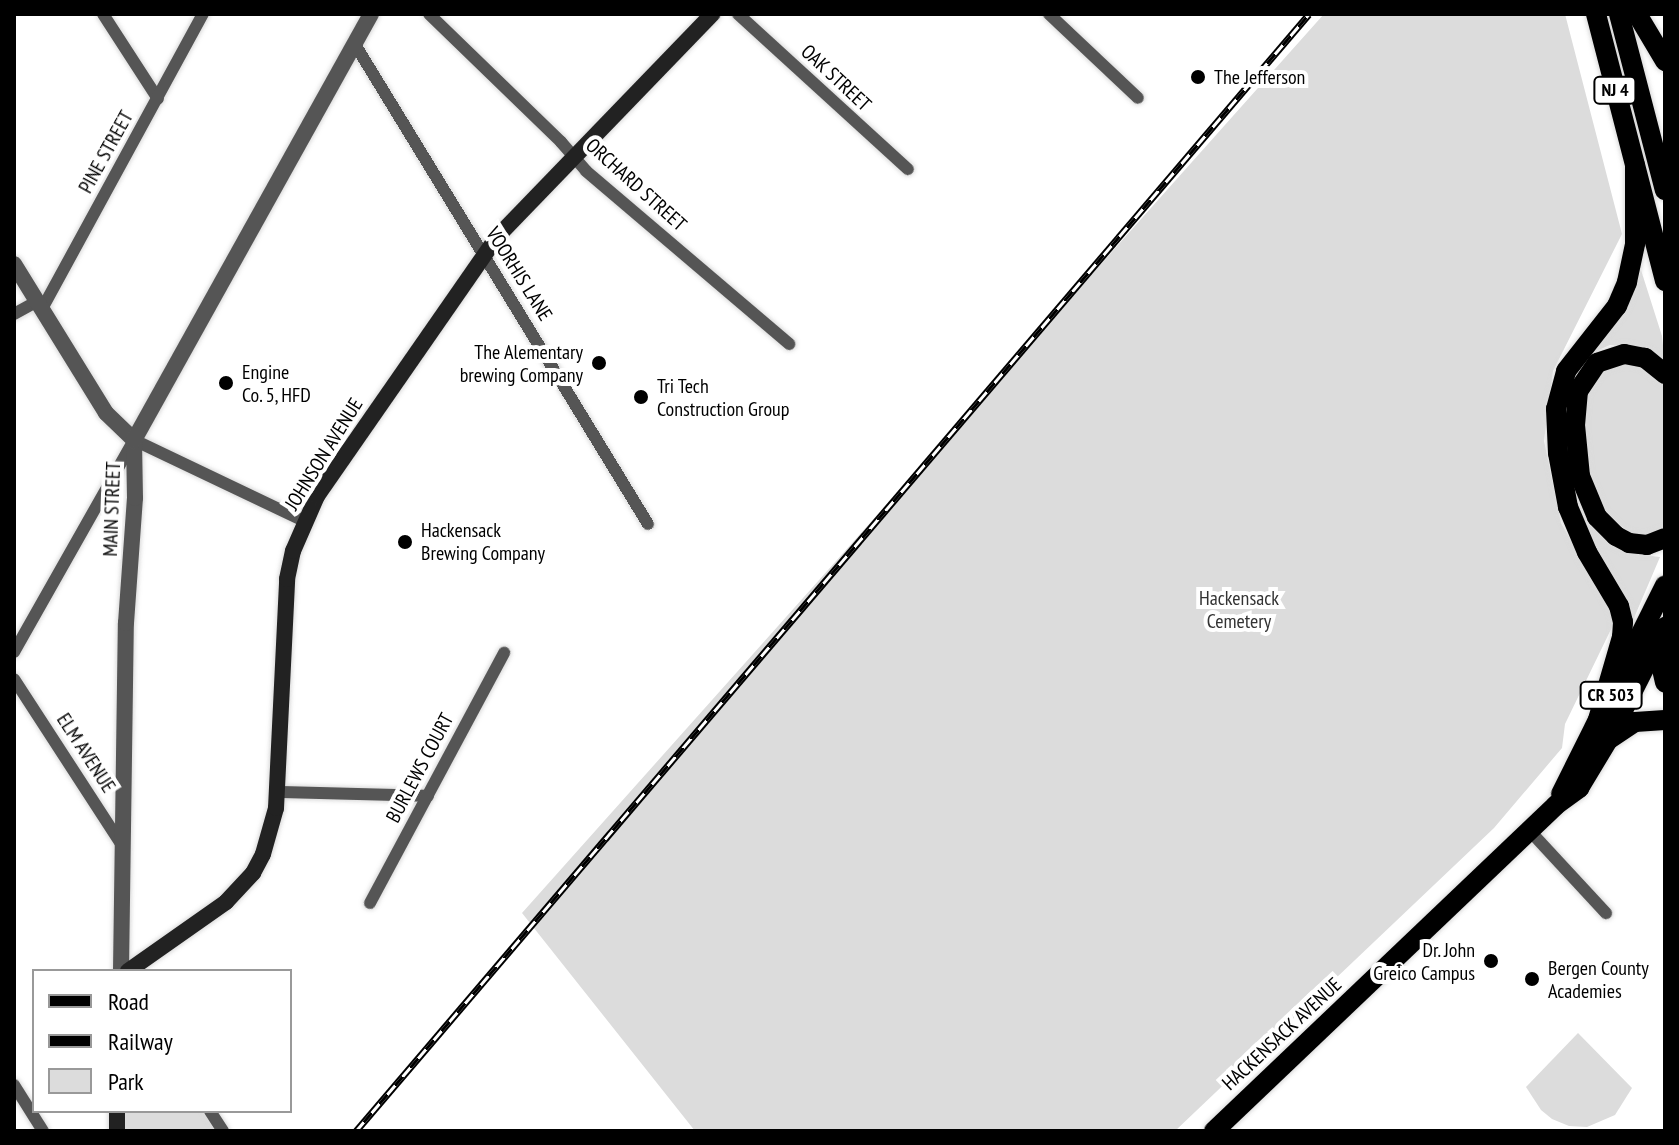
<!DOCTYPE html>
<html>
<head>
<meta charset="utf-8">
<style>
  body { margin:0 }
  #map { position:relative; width:1679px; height:1145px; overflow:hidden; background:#fff; font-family:"PT Sans Narrow",sans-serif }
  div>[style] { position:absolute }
  .green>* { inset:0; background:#dcdcdc }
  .roads { filter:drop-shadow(0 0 2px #dbdbdb) drop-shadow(0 0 2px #dbdbdb) }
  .minor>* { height:12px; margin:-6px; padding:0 6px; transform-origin:6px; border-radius:6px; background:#555 }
  .tertiary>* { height:16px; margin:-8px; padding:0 8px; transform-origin:8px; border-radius:8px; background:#555 }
  .secondary>* { height:16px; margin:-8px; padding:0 8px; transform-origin:8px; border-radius:8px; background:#222 }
  .primary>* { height:20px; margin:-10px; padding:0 10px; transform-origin:10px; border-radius:10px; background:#000 }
  .trunk>* { height:20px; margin:-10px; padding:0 10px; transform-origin:10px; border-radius:10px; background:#000 }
  .rail>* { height:7px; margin-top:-3.5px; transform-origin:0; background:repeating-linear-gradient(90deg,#fff 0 12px,#000 0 24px); box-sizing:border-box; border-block:2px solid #000 }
  .dots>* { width:22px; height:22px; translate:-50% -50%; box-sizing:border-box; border:4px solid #fff; border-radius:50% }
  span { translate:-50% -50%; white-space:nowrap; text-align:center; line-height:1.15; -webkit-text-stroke:8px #fff; paint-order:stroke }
  .shield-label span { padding:2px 6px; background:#fff; border:2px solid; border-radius:6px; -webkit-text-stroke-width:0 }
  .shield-label { font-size:18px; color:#000; font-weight:700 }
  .poi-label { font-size:20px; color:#000 }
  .left { translate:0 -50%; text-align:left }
  .right { translate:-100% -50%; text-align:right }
  .street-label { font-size:20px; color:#000 }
  .park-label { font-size:20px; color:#333 }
  .frame { position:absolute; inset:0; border:16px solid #000; pointer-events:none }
  .legend { position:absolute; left:32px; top:969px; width:260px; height:144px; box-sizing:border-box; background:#fff; border:2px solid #999; margin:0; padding:10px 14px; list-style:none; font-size:24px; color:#000 }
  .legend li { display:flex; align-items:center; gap:16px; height:40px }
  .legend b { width:40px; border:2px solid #999 }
</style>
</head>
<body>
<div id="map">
  <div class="green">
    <i style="clip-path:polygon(1324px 14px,1565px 14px,1622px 234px,1553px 371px,1544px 441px,1561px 523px,1616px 619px,1565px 724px,1562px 748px,1494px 828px,1175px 1131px,695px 1131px,522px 913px)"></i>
    <i style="clip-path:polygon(1641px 270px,1662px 336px,1665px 364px,1638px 346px,1610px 345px,1589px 354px,1635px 288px)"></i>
    <i style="clip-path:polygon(1620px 363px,1642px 365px,1665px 383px,1665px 531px,1651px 536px,1631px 534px,1608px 516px,1592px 486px,1586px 457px,1584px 428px,1588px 391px,1605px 369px)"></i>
    <i style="clip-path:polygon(1591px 524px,1608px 542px,1628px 553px,1660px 557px,1631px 625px,1626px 599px,1584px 526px)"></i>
    <i style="clip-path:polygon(1578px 1033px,1632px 1088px,1615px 1115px,1587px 1127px,1569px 1126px,1552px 1119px,1541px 1110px,1526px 1087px)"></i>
    <i style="clip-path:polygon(117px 1111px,210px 1111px,223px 1131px,117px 1131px)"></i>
  </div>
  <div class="roads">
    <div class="minor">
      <i style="left:103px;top:14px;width:101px;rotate:57.1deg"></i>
      <i style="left:429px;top:14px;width:184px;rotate:44.1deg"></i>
      <i style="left:561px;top:142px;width:38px;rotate:49deg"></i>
      <i style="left:586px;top:171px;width:267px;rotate:40.4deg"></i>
      <i style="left:738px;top:14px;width:230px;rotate:42.4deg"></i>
      <i style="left:1049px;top:14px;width:122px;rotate:43.3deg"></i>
      <i style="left:356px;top:46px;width:560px;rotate:58.58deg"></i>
      <i style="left:42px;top:309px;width:336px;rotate:-61.4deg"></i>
      <i style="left:14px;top:314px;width:26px;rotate:-29deg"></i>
      <i style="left:14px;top:652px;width:244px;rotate:-60.5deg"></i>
      <i style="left:134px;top:440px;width:188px;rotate:25.5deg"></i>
      <i style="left:14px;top:679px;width:200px;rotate:57deg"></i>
      <i style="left:278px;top:792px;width:150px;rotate:1.5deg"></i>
      <i style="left:1530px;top:831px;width:112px;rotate:47.2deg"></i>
      <i style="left:370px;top:903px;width:284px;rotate:-61.8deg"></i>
      <i style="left:14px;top:1085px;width:54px;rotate:57.8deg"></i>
      <i style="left:210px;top:1111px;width:24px;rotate:57deg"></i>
    </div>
    <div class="tertiary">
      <i style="left:14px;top:264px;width:175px;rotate:58.3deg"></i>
      <i style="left:106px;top:413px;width:39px;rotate:44deg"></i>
      <i style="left:121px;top:971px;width:348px;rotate:-89.2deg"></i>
      <i style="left:126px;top:623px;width:125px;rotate:-85.9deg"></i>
      <i style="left:135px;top:498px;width:58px;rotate:-91deg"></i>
      <i style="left:134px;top:440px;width:487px;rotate:-60.9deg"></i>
    </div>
    <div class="secondary">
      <i style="left:128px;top:971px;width:120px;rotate:-35.1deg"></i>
      <i style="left:226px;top:902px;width:40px;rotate:-47deg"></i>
      <i style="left:253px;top:873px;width:21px;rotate:-62deg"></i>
      <i style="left:263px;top:854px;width:48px;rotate:-74.2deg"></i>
      <i style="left:276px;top:808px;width:229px;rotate:-87.2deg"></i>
      <i style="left:287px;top:579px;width:29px;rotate:-78deg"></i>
      <i style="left:293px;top:551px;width:60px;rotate:-66.4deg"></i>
      <i style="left:317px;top:496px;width:315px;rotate:-55.2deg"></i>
      <i style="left:497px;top:237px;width:310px;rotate:-46deg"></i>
      <i style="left:117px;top:1131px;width:20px;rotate:-90deg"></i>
    </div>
    <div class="primary">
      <i style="left:1561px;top:794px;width:233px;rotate:-63.5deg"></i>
      <i style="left:1214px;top:1131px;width:472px;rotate:-43.6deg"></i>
      <i style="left:1556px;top:805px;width:29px;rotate:-36deg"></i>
      <i style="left:1579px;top:788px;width:56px;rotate:-58.9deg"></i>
      <i style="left:1608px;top:740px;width:127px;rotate:-63.2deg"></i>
    </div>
    <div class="trunk">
      <i style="left:1596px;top:14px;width:276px;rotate:75.5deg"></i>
      <i style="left:1619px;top:14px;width:182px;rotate:75.4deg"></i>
      <i style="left:1637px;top:14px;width:55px;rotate:59.2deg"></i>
      <i style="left:1665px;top:374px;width:26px;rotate:-141deg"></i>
      <i style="left:1645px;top:358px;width:21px;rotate:-169deg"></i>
      <i style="left:1624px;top:354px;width:28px;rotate:162deg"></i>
      <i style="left:1597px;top:363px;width:34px;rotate:124deg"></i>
      <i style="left:1578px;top:391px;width:34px;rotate:95deg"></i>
      <i style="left:1575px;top:425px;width:51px;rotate:84.4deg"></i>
      <i style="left:1580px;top:476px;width:44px;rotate:67.5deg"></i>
      <i style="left:1597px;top:517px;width:27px;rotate:45deg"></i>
      <i style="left:1616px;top:536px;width:15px;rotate:28deg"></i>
      <i style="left:1629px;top:543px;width:18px;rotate:6deg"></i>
      <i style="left:1647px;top:545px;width:19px;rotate:-21deg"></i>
      <i style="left:1665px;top:651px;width:15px;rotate:106deg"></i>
      <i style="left:1661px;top:665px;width:18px;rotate:77deg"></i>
      <i style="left:1597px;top:723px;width:90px;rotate:-73.8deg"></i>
      <i style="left:1622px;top:637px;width:15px;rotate:-86deg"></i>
      <i style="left:1623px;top:622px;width:16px;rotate:-104deg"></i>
      <i style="left:1619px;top:606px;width:63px;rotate:-120.7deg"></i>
      <i style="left:1587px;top:552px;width:49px;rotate:-112.9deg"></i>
      <i style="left:1568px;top:507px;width:55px;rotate:-100.5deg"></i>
      <i style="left:1558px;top:453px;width:44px;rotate:-92.6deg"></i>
      <i style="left:1556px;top:409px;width:39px;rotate:-75deg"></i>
      <i style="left:1566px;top:371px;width:83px;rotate:-51.9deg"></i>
      <i style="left:1617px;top:306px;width:26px;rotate:-67deg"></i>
      <i style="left:1627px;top:282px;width:40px;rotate:-78deg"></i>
      <i style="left:1635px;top:243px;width:78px;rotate:-90deg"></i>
      <i style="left:1608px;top:740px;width:32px;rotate:-34deg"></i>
      <i style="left:1635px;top:722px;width:30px;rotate:-4deg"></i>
    </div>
  </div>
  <div class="rail">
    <i style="left:356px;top:1131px;width:1468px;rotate:-49.53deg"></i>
  </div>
  <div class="dots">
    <i style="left:1198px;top:77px;background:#000"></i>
    <i style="left:599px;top:363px;background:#000"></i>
    <i style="left:226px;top:383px;background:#000"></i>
    <i style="left:641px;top:397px;background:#000"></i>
    <i style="left:405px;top:542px;background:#000"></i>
    <i style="left:1491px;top:961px;background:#000"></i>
    <i style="left:1532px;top:979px;background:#000"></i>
  </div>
  <div class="shield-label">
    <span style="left:1615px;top:90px">NJ 4</span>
    <span style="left:1611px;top:695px">CR 503</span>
  </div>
  <div class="poi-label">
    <span class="left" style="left:1214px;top:77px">The Jefferson</span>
    <span class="right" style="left:583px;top:364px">The Alementary<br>brewing Company</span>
    <span class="left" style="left:242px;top:384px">Engine<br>Co. 5, HFD</span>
    <span class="left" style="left:657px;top:398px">Tri Tech<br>Construction Group</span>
    <span class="left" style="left:421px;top:542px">Hackensack<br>Brewing Company</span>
    <span class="right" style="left:1475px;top:962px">Dr. John<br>Greico Campus</span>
    <span class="left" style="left:1548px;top:980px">Bergen County<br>Academies</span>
  </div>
  <div class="street-label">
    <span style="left:836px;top:78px;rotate:43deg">OAK STREET</span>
    <span style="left:106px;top:152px;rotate:-61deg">PINE STREET</span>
    <span style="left:636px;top:185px;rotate:42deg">ORCHARD STREET</span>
    <span style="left:519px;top:274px;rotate:58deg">VOORHIS LANE</span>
    <span style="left:324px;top:454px;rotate:-58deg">JOHNSON AVENUE</span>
    <span style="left:112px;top:509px;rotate:-88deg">MAIN STREET</span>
    <span style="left:86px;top:753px;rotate:57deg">ELM AVENUE</span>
    <span style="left:420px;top:768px;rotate:-62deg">BURLEWS COURT</span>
    <span style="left:1282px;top:1034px;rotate:-43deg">HACKENSACK AVENUE</span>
  </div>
  <div class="park-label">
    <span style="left:1239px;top:610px">Hackensack<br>Cemetery</span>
  </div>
  <div class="frame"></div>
  <ul class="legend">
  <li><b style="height:10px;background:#000"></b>Road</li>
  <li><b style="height:10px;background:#000"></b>Railway</li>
  <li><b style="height:22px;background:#dcdcdc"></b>Park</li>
  </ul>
</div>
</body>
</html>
